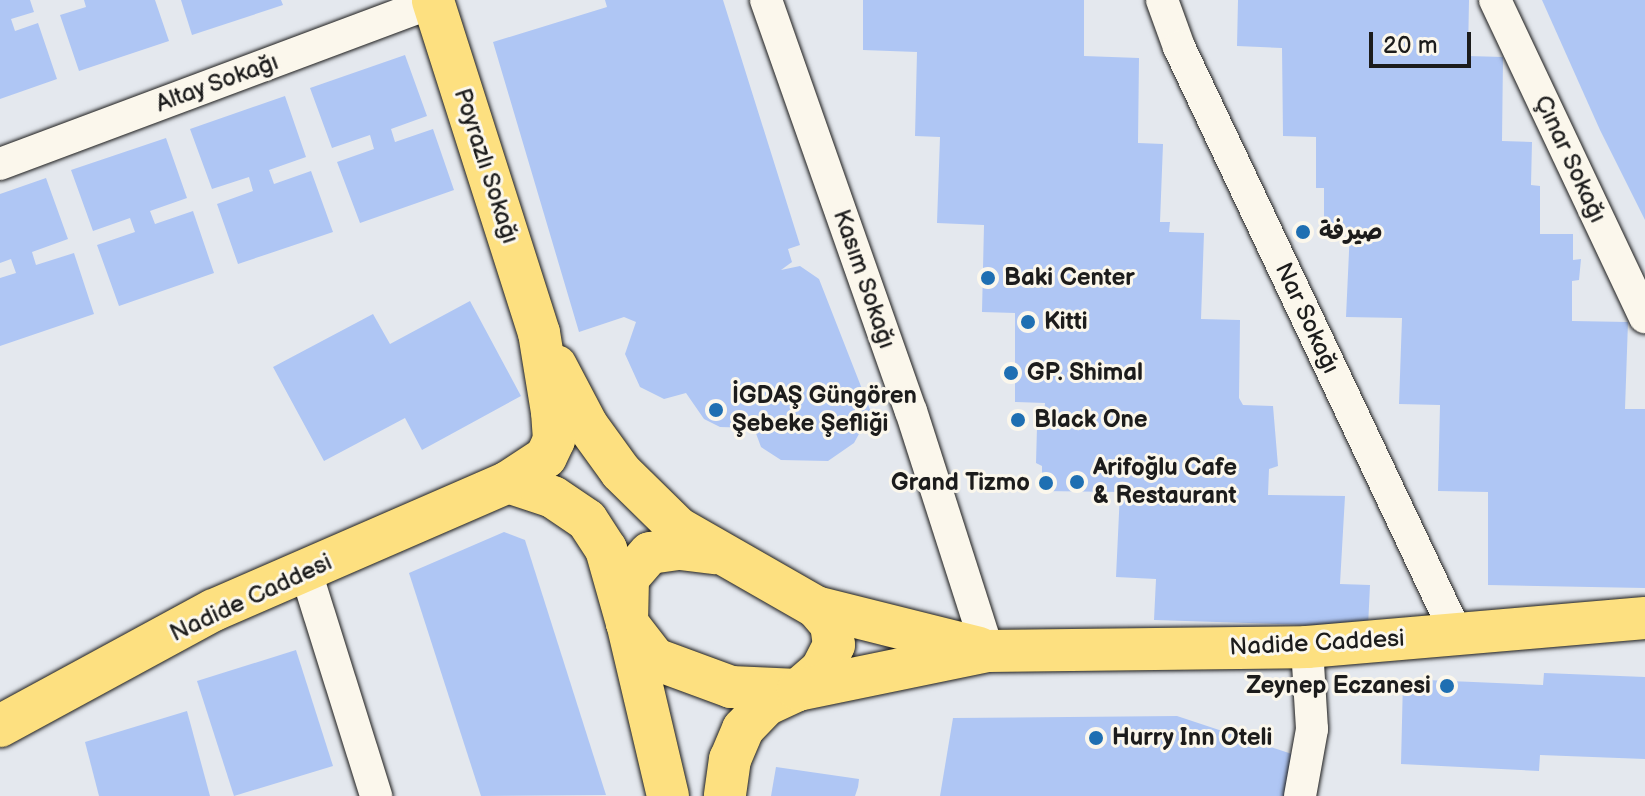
<!DOCTYPE html>
<html>
<head>
<meta charset="utf-8">
<style>
  body { margin:0 }
  #map { position:relative; width:1645px; height:796px; overflow:hidden; background:#e4e8ee; font-family:"Balsamiq Sans","Playpen Sans Arabic",sans-serif }
  div>[style] { position:absolute }
  .building>* { inset:0; background:#afc6f4 }
  .roads { filter:drop-shadow(0 0 2px #1c1c1c) drop-shadow(0 0 2px #1c1c1c) }
  .minor>* { height:32px; margin:-16px; padding:0 16px; transform-origin:16px; border-radius:16px; background:#fbf7ec }
  .major>* { height:42px; margin:-21px; padding:0 21px; transform-origin:21px; border-radius:21px; background:#fde080 }
  .dots>* { width:22px; height:22px; translate:-50% -50%; box-sizing:border-box; border:4px solid #fbf7ec; border-radius:50% }
  span { translate:-50% -50%; white-space:nowrap; text-align:center; line-height:1.15; -webkit-text-stroke:6px #fbf7ec; paint-order:stroke }
  .street-label { font-size:24px; color:#1c1c1c }
  .poi-label { font-size:24px; color:#1c1c1c; font-weight:700 }
  .left { translate:0 -50%; text-align:left }
  .right { translate:-100% -50%; text-align:right }
  .scale { position:absolute; left:1369px; top:32px; width:102px; height:36px; box-sizing:border-box; border:4px solid #1c1c1c; border-top:0; padding-left:10px; font-size:24px; line-height:28px; white-space:nowrap; color:#1c1c1c; -webkit-text-stroke:6px #fbf7ec; paint-order:stroke }
</style>
</head>
<body>
<div id="map">
  <div class="building">
    <i style="clip-path:polygon(0 0,30px 0,34px 12px,11px 19px,15px 31px,38px 23px,57px 79px,0 99px)"></i>
    <i style="clip-path:polygon(84px 0,155px 0,169px 41px,79px 71px,60px 15px,86px 7px)"></i>
    <i style="clip-path:polygon(181px 0,281px 0,283px 5px,192px 35px)"></i>
    <i style="clip-path:polygon(605px 0,723px 0,800px 245px,788px 249px,792px 262px,781px 270px,800px 266px,819px 279px,871px 412px,854px 443px,828px 461px,781px 460px,761px 447px,754px 428px,720px 427px,704px 419px,686px 393px,664px 399px,640px 387px,625px 354px,636px 322px,624px 317px,579px 332px,493px 42px,607px 7px)"></i>
    <i style="clip-path:polygon(863px 0,1084px 0,1084px 56px,1139px 58px,1138px 143px,1163px 144px,1160px 222px,1170px 222px,1169px 232px,1204px 233px,1201px 319px,1240px 320px,1239px 398px,1243px 405px,1273px 406px,1278px 466px,1269px 469px,1268px 495px,1345px 496px,1340px 584px,1370px 585px,1368px 627px,1154px 620px,1156px 579px,1116px 577px,1120px 492px,1042px 491px,1042px 466px,1036px 463px,1037px 427px,1043px 424px,1045px 403px,1015px 402px,1015px 313px,982px 312px,984px 225px,937px 223px,940px 137px,915px 136px,917px 52px,863px 50px)"></i>
    <i style="clip-path:polygon(1238px 0,1469px 0,1468px 56px,1503px 57px,1502px 141px,1532px 142px,1531px 185px,1540px 186px,1540px 234px,1573px 234px,1573px 260px,1581px 259px,1579px 280px,1572px 281px,1572px 321px,1628px 322px,1625px 409px,1645px 409px,1645px 588px,1488px 585px,1488px 492px,1438px 491px,1440px 405px,1399px 404px,1402px 318px,1346px 317px,1350px 230px,1324px 229px,1324px 188px,1316px 188px,1316px 137px,1283px 136px,1282px 48px,1237px 46px)"></i>
    <i style="clip-path:polygon(1542px 0,1645px 0,1645px 220px,1600px 130px)"></i>
    <i style="clip-path:polygon(405px 55px,427px 116px,391px 129px,395px 142px,433px 129px,454px 190px,360px 223px,337px 162px,374px 149px,370px 135px,332px 148px,310px 88px)"></i>
    <i style="clip-path:polygon(285px 96px,306px 157px,269px 170px,274px 184px,311px 171px,333px 232px,238px 264px,217px 204px,253px 191px,249px 177px,212px 189px,190px 129px)"></i>
    <i style="clip-path:polygon(166px 138px,187px 198px,150px 211px,155px 224px,193px 211px,214px 273px,119px 306px,97px 245px,135px 232px,130px 218px,93px 231px,71px 170px)"></i>
    <i style="clip-path:polygon(46px 178px,68px 239px,32px 252px,36px 265px,74px 253px,94px 314px,0 346px,0 278px,16px 273px,11px 259px,0 263px,0 194px)"></i>
    <i style="clip-path:polygon(470px 301px,521px 396px,422px 450px,405px 418px,324px 461px,273px 367px,373px 314px,390px 344px)"></i>
    <i style="clip-path:polygon(504px 532px,525px 540px,606px 795px,481px 796px,409px 573px)"></i>
    <i style="clip-path:polygon(296px 650px,333px 766px,234px 796px,197px 681px)"></i>
    <i style="clip-path:polygon(1544px 673px,1645px 677px,1645px 759px,1540px 755px,1539px 771px,1401px 764px,1403px 679px,1543px 685px)"></i>
    <i style="clip-path:polygon(187px 711px,210px 796px,99px 796px,85px 742px)"></i>
    <i style="clip-path:polygon(1177px 716px,1301px 757px,1292px 796px,940px 796px,953px 718px)"></i>
    <i style="clip-path:polygon(776px 767px,859px 779px,858px 787px,855px 796px,771px 796px)"></i>
  </div>
  <div class="roads">
    <div class="minor">
      <i style="left:766px;top:0;width:436px;rotate:70.6deg"></i>
      <i style="left:911px;top:411px;width:252px;rotate:72.2deg"></i>
      <i style="left:1162px;top:0;width:50px;rotate:70.1deg"></i>
      <i style="left:1179px;top:47px;width:648px;rotate:64.7deg"></i>
      <i style="left:1495px;top:0;width:351px;rotate:64.7deg"></i>
      <i style="left:0;top:164px;width:462px;rotate:-20.5deg"></i>
      <i style="left:306px;top:572px;width:235px;rotate:72.6deg"></i>
      <i style="left:1300px;top:796px;width:68px;rotate:-79.8deg"></i>
      <i style="left:1312px;top:729px;width:82px;rotate:-93.5deg"></i>
    </div>
    <div class="major">
      <i style="left:556px;top:366px;width:67px;rotate:62.3deg"></i>
      <i style="left:587px;top:425px;width:58px;rotate:54.1deg"></i>
      <i style="left:621px;top:472px;width:80px;rotate:44.5deg"></i>
      <i style="left:678px;top:528px;width:159px;rotate:29.8deg"></i>
      <i style="left:816px;top:607px;width:23px;rotate:49deg"></i>
      <i style="left:831px;top:624px;width:21px;rotate:82deg"></i>
      <i style="left:834px;top:645px;width:27px;rotate:117deg"></i>
      <i style="left:822px;top:669px;width:32px;rotate:139deg"></i>
      <i style="left:798px;top:690px;width:35px;rotate:155deg"></i>
      <i style="left:766px;top:705px;width:33px;rotate:134deg"></i>
      <i style="left:743px;top:729px;width:33px;rotate:113deg"></i>
      <i style="left:730px;top:759px;width:37px;rotate:98deg"></i>
      <i style="left:508px;top:482px;width:47px;rotate:18.4deg"></i>
      <i style="left:553px;top:497px;width:41px;rotate:34.1deg"></i>
      <i style="left:587px;top:520px;width:35px;rotate:57deg"></i>
      <i style="left:606px;top:549px;width:77px;rotate:74.2deg"></i>
      <i style="left:627px;top:623px;width:46px;rotate:52.1deg"></i>
      <i style="left:655px;top:659px;width:81px;rotate:20.2deg"></i>
      <i style="left:731px;top:687px;width:67px;rotate:2.6deg"></i>
      <i style="left:798px;top:690px;width:194px;rotate:-11.6deg"></i>
      <i style="left:988px;top:651px;width:319px;rotate:-0.7deg"></i>
      <i style="left:1307px;top:647px;width:339px;rotate:-4.9deg"></i>
      <i style="left:816px;top:607px;width:168px;rotate:14.1deg"></i>
      <i style="left:0;top:726px;width:243px;rotate:-28.5deg"></i>
      <i style="left:214px;top:610px;width:321px;rotate:-23.5deg"></i>
      <i style="left:508px;top:482px;width:45px;rotate:-33.3deg"></i>
      <i style="left:546px;top:457px;width:19px;rotate:-65deg"></i>
      <i style="left:554px;top:440px;width:28px;rotate:-94deg"></i>
      <i style="left:552px;top:412px;width:80px;rotate:-99.3deg"></i>
      <i style="left:539px;top:333px;width:349px;rotate:-107.7deg"></i>
      <i style="left:668px;top:796px;width:178px;rotate:-103.3deg"></i>
      <i style="left:627px;top:623px;width:45px;rotate:-88.7deg"></i>
      <i style="left:628px;top:578px;width:33px;rotate:-49deg"></i>
      <i style="left:650px;top:553px;width:30px;rotate:-8deg"></i>
      <i style="left:680px;top:549px;width:35px;rotate:7deg"></i>
    </div>
  </div>
  <div class="dots">
    <i style="left:1303px;top:232px;background:#1f6fb2"></i>
    <i style="left:988px;top:278px;background:#1f6fb2"></i>
    <i style="left:1028px;top:322px;background:#1f6fb2"></i>
    <i style="left:1011px;top:373px;background:#1f6fb2"></i>
    <i style="left:716px;top:410px;background:#1f6fb2"></i>
    <i style="left:1018px;top:420px;background:#1f6fb2"></i>
    <i style="left:1077px;top:482px;background:#1f6fb2"></i>
    <i style="left:1046px;top:483px;background:#1f6fb2"></i>
    <i style="left:1447px;top:686px;background:#1f6fb2"></i>
    <i style="left:1096px;top:738px;background:#1f6fb2"></i>
  </div>
  <div class="street-label">
    <span style="left:217px;top:83px;rotate:-20deg">Altay Sokağı</span>
    <span style="left:1570px;top:159px;rotate:65deg">Çınar Sokağı</span>
    <span style="left:486px;top:166px;rotate:72deg">Poyrazlı Sokağı</span>
    <span style="left:864px;top:279px;rotate:71deg">Kasım Sokağı</span>
    <span style="left:1307px;top:318px;rotate:65deg">Nar Sokağı</span>
    <span style="left:251px;top:598px;rotate:-25deg">Nadide Caddesi</span>
    <span style="left:1317px;top:643px;rotate:-3deg">Nadide Caddesi</span>
  </div>
  <div class="poi-label">
    <span class="left" style="left:1319px;top:232px">صيرفة</span>
    <span class="left" style="left:1004px;top:278px">Baki Center</span>
    <span class="left" style="left:1044px;top:322px">Kitti</span>
    <span class="left" style="left:1027px;top:373px">GP. Shimal</span>
    <span class="left" style="left:732px;top:410px">İGDAŞ Güngören<br>Şebeke Şefliği</span>
    <span class="left" style="left:1034px;top:420px">Black One</span>
    <span class="left" style="left:1093px;top:482px">Arifoğlu Cafe<br>&amp; Restaurant</span>
    <span class="right" style="left:1030px;top:483px">Grand Tizmo</span>
    <span class="right" style="left:1431px;top:686px">Zeynep Eczanesi</span>
    <span class="left" style="left:1112px;top:738px">Hurry Inn Oteli</span>
  </div>
  <div class="scale">20 m</div>
</div>
</body>
</html>
